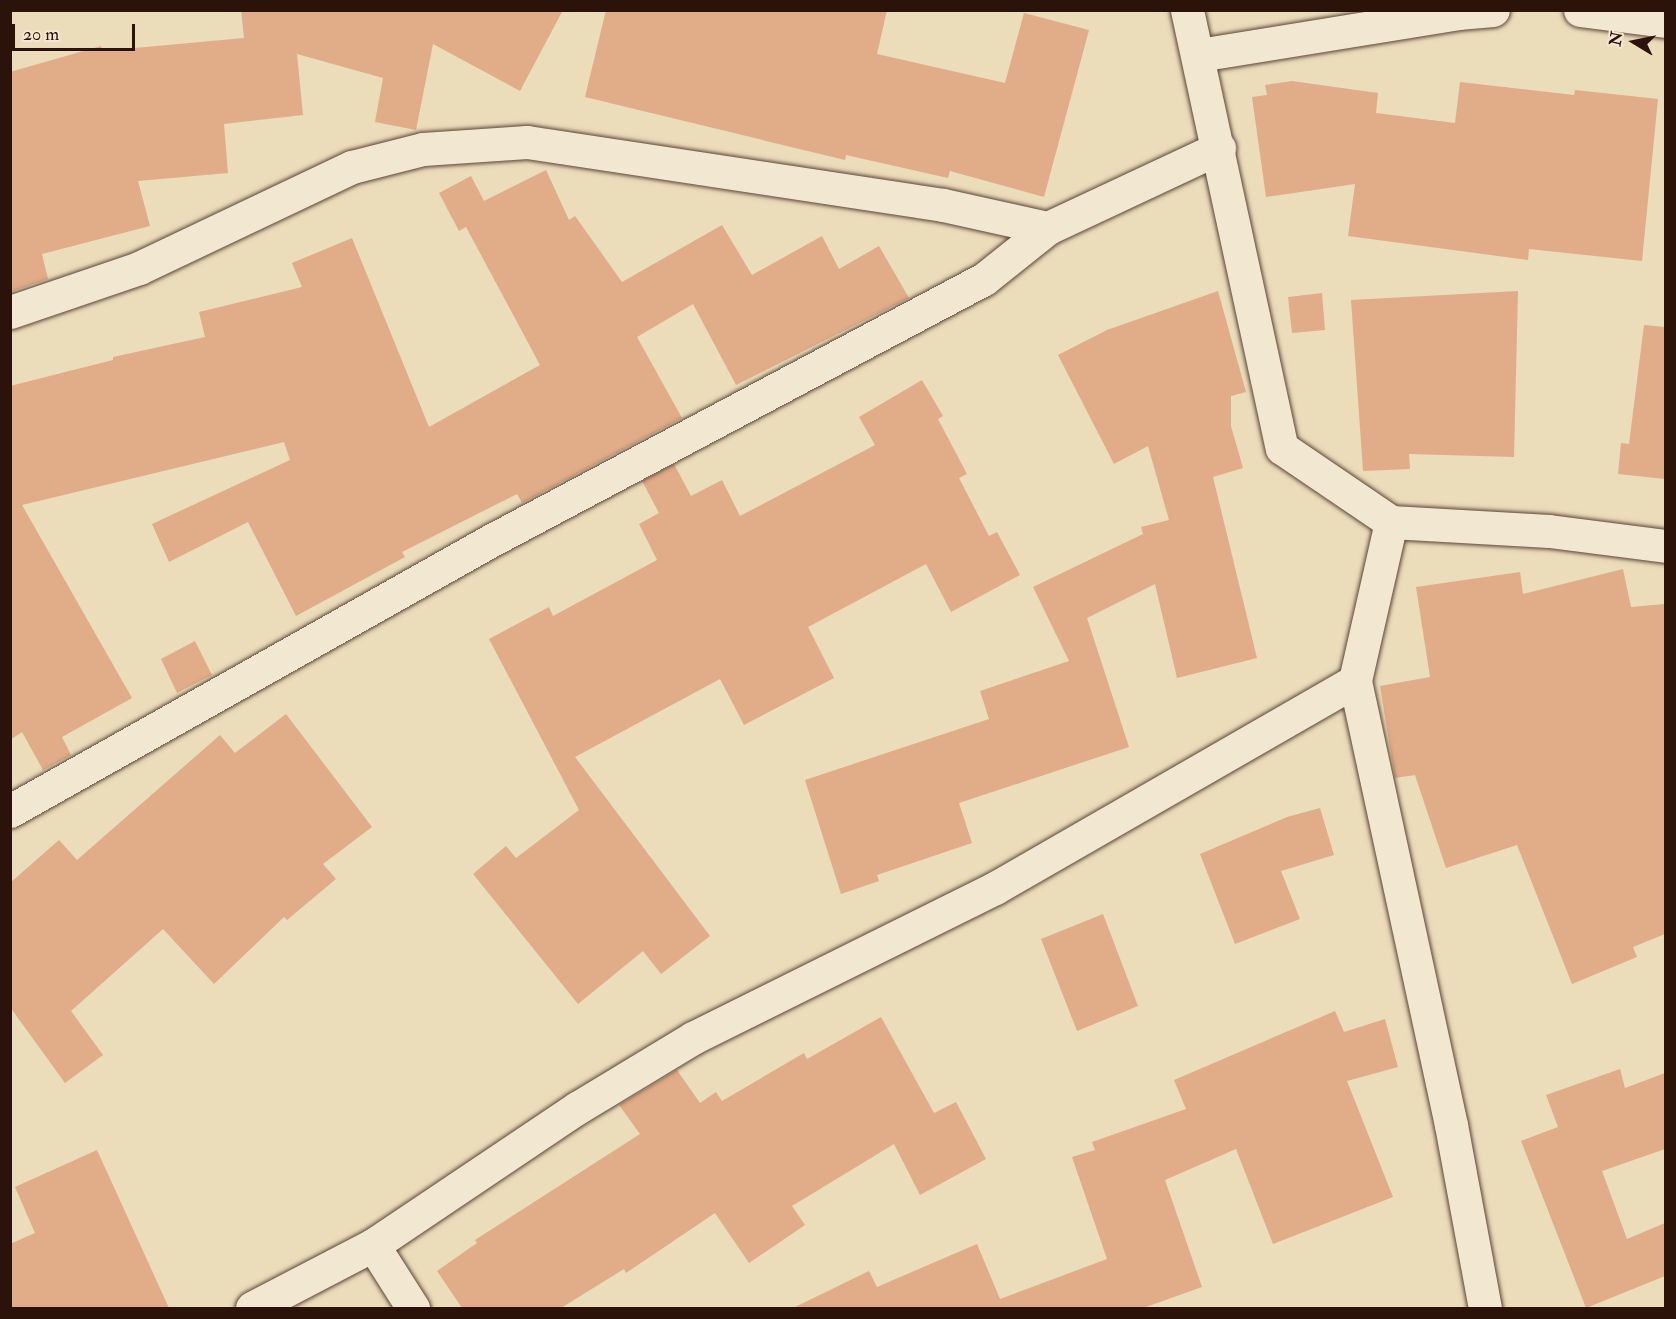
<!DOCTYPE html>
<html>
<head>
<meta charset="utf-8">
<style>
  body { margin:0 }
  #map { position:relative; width:1676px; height:1319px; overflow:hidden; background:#ebdcba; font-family:"IM FELL Double Pica",serif }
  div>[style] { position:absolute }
  .building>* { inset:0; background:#e1ac88 }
  .roads { filter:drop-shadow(0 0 2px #5b4536) drop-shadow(0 0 2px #5b4536) }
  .street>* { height:33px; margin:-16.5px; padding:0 16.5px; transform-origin:16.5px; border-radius:16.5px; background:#f2e8d2 }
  span { translate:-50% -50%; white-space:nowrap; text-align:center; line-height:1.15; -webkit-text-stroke:4.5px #f2e8d2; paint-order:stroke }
  .frame { position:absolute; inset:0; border:12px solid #2b130a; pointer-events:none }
  .north { position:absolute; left:1604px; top:12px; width:60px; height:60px; -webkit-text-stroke:4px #f2e8d2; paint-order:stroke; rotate:280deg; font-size:16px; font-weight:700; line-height:24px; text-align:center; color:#2b130a }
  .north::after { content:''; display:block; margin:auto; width:21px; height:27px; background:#2b130a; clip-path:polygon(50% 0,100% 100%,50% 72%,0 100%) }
  .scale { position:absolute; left:12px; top:24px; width:123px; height:27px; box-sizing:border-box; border:3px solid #2b130a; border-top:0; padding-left:8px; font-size:18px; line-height:21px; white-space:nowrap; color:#2b130a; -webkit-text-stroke:4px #f2e8d2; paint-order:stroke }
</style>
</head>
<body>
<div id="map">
  <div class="building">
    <i style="clip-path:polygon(241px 10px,563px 10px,520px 91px,433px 44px,416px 130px,375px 122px,383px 78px,297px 54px,303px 115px,224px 124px,228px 173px,138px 181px,150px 226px,42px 254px,48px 279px,10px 292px,10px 72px,101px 46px,102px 51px,244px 38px)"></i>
    <i style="clip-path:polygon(606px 10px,887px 10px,877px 54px,1005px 83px,1024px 13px,1089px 30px,1044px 197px,950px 171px,948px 178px,846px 155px,845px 160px,585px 97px)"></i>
    <i style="clip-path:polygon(1292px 81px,1378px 93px,1376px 113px,1455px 123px,1460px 82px,1574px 95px,1575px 90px,1658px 99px,1642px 261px,1529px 249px,1528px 260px,1348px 236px,1355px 184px,1266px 197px,1252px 97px,1267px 95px,1265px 85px)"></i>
    <i style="clip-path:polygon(546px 170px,569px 220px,575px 216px,622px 282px,722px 225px,752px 275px,822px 236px,839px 269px,879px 246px,909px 298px,736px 385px,693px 304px,637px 337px,682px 418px,522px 503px,517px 494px,402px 552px,405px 557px,296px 616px,248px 522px,169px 562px,152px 524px,290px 460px,284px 442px,22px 505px,132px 698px,62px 737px,71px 755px,43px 770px,22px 732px,10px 740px,10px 386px,113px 360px,113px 357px,205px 337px,199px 312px,302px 287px,292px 263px,352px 238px,429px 427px,540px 365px,466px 227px,459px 231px,439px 193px,471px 176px,484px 201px)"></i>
    <i style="clip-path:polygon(1218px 291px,1246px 392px,1231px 396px,1231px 426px,1243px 468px,1213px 477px,1257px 658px,1177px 678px,1155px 584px,1087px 618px,1129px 747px,959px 803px,972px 843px,877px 875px,879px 881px,841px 894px,805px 780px,989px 719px,980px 691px,1069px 661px,1033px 587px,1143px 534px,1141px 527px,1169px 520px,1148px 446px,1114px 464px,1058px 355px,1107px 330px)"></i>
    <i style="clip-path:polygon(1518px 291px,1514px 457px,1409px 454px,1410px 469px,1363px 471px,1351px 300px)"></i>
    <i style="clip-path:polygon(1322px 293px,1325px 330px,1292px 333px,1288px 297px)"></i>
    <i style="clip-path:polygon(1644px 325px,1665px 327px,1665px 479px,1618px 474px,1621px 443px,1629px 444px)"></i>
    <i style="clip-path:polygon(922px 380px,943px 416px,938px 419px,967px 474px,959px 478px,989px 536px,997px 532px,1020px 575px,951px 612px,926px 564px,808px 627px,834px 678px,744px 725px,720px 679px,575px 757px,710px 936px,661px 974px,643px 951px,578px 1004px,473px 874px,506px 846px,516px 858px,579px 810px,489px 639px,549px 607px,553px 616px,657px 560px,639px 524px,659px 513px,642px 481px,674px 464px,691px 496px,722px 480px,740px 516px,875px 445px,859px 417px)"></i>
    <i style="clip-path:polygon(1623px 569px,1631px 607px,1665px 604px,1665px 934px,1633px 947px,1637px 957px,1572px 984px,1517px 845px,1446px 868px,1415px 775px,1395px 778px,1380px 686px,1430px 677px,1416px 587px,1520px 572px,1523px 594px)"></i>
    <i style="clip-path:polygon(195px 641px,212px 675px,177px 693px,161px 659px)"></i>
    <i style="clip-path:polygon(286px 714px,372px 827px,323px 864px,336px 879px,287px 920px,284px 917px,214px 984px,163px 929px,71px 1011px,103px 1055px,65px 1083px,10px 1007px,10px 883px,59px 840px,77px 860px,220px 735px,235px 753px)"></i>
    <i style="clip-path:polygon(1320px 808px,1334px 855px,1281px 871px,1300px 919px,1235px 944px,1200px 854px,1287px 817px)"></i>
    <i style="clip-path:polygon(1103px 914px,1138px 1006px,1077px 1031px,1041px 939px)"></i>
    <i style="clip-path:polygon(1335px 1011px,1344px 1032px,1385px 1019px,1398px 1067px,1347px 1081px,1393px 1197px,1273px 1244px,1236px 1149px,1165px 1180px,1202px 1287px,1143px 1308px,793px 1308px,869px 1271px,877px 1287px,977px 1244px,1000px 1299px,1107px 1259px,1072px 1157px,1095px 1150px,1092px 1142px,1186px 1109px,1174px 1080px)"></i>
    <i style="clip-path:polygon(881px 1017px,934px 1113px,956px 1102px,986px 1159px,920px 1195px,894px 1144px,792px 1206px,805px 1225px,749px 1263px,715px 1213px,626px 1273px,624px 1269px,561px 1308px,462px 1308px,437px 1271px,477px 1243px,475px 1240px,640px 1134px,619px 1105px,677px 1070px,700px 1103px,716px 1092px,722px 1101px,804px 1053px,807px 1059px)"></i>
    <i style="clip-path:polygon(1620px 1069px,1625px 1088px,1665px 1073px,1665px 1149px,1602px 1171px,1627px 1239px,1665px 1223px,1665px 1276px,1586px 1308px,1521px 1141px,1558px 1127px,1546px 1095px)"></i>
    <i style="clip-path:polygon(97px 1150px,169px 1308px,10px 1308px,10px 1244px,35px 1233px,15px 1187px)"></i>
  </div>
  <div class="roads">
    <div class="street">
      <i style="left:1187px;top:10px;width:448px;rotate:77.8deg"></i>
      <i style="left:1282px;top:448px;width:132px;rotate:34.2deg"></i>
      <i style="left:1391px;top:522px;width:163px;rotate:102.8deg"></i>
      <i style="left:1355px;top:681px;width:454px;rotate:77.8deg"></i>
      <i style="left:1451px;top:1125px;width:186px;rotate:79.5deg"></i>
      <i style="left:1580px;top:10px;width:87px;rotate:7.3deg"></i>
      <i style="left:1199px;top:55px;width:262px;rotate:-9.2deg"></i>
      <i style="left:1458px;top:13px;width:35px;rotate:-5deg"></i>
      <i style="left:10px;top:312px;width:136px;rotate:-18.8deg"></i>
      <i style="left:139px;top:268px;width:236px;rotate:-25.4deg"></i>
      <i style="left:352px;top:167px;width:73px;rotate:-14.2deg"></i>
      <i style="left:423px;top:149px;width:104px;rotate:-3.9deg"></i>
      <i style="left:527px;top:142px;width:421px;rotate:8.6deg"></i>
      <i style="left:943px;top:205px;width:107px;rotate:12.4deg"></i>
      <i style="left:1391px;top:522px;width:158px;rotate:3.3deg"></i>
      <i style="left:1549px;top:531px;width:118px;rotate:7.3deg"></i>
      <i style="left:10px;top:811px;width:551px;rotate:-29.36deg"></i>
      <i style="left:490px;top:541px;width:559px;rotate:-27.94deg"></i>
      <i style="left:984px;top:279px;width:82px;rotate:-38.6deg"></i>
      <i style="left:1048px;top:228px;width:189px;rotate:-25.1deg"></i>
      <i style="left:373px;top:1245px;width:75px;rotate:57.6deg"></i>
      <i style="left:252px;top:1308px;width:136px;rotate:-27.5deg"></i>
      <i style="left:373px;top:1245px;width:246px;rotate:-33.9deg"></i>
      <i style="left:577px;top:1108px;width:135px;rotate:-31.1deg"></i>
      <i style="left:693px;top:1038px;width:337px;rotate:-26.4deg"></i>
      <i style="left:995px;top:888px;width:415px;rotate:-29.9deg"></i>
    </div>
  </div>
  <div class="frame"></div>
  <div class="north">N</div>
  <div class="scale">20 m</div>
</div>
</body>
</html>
